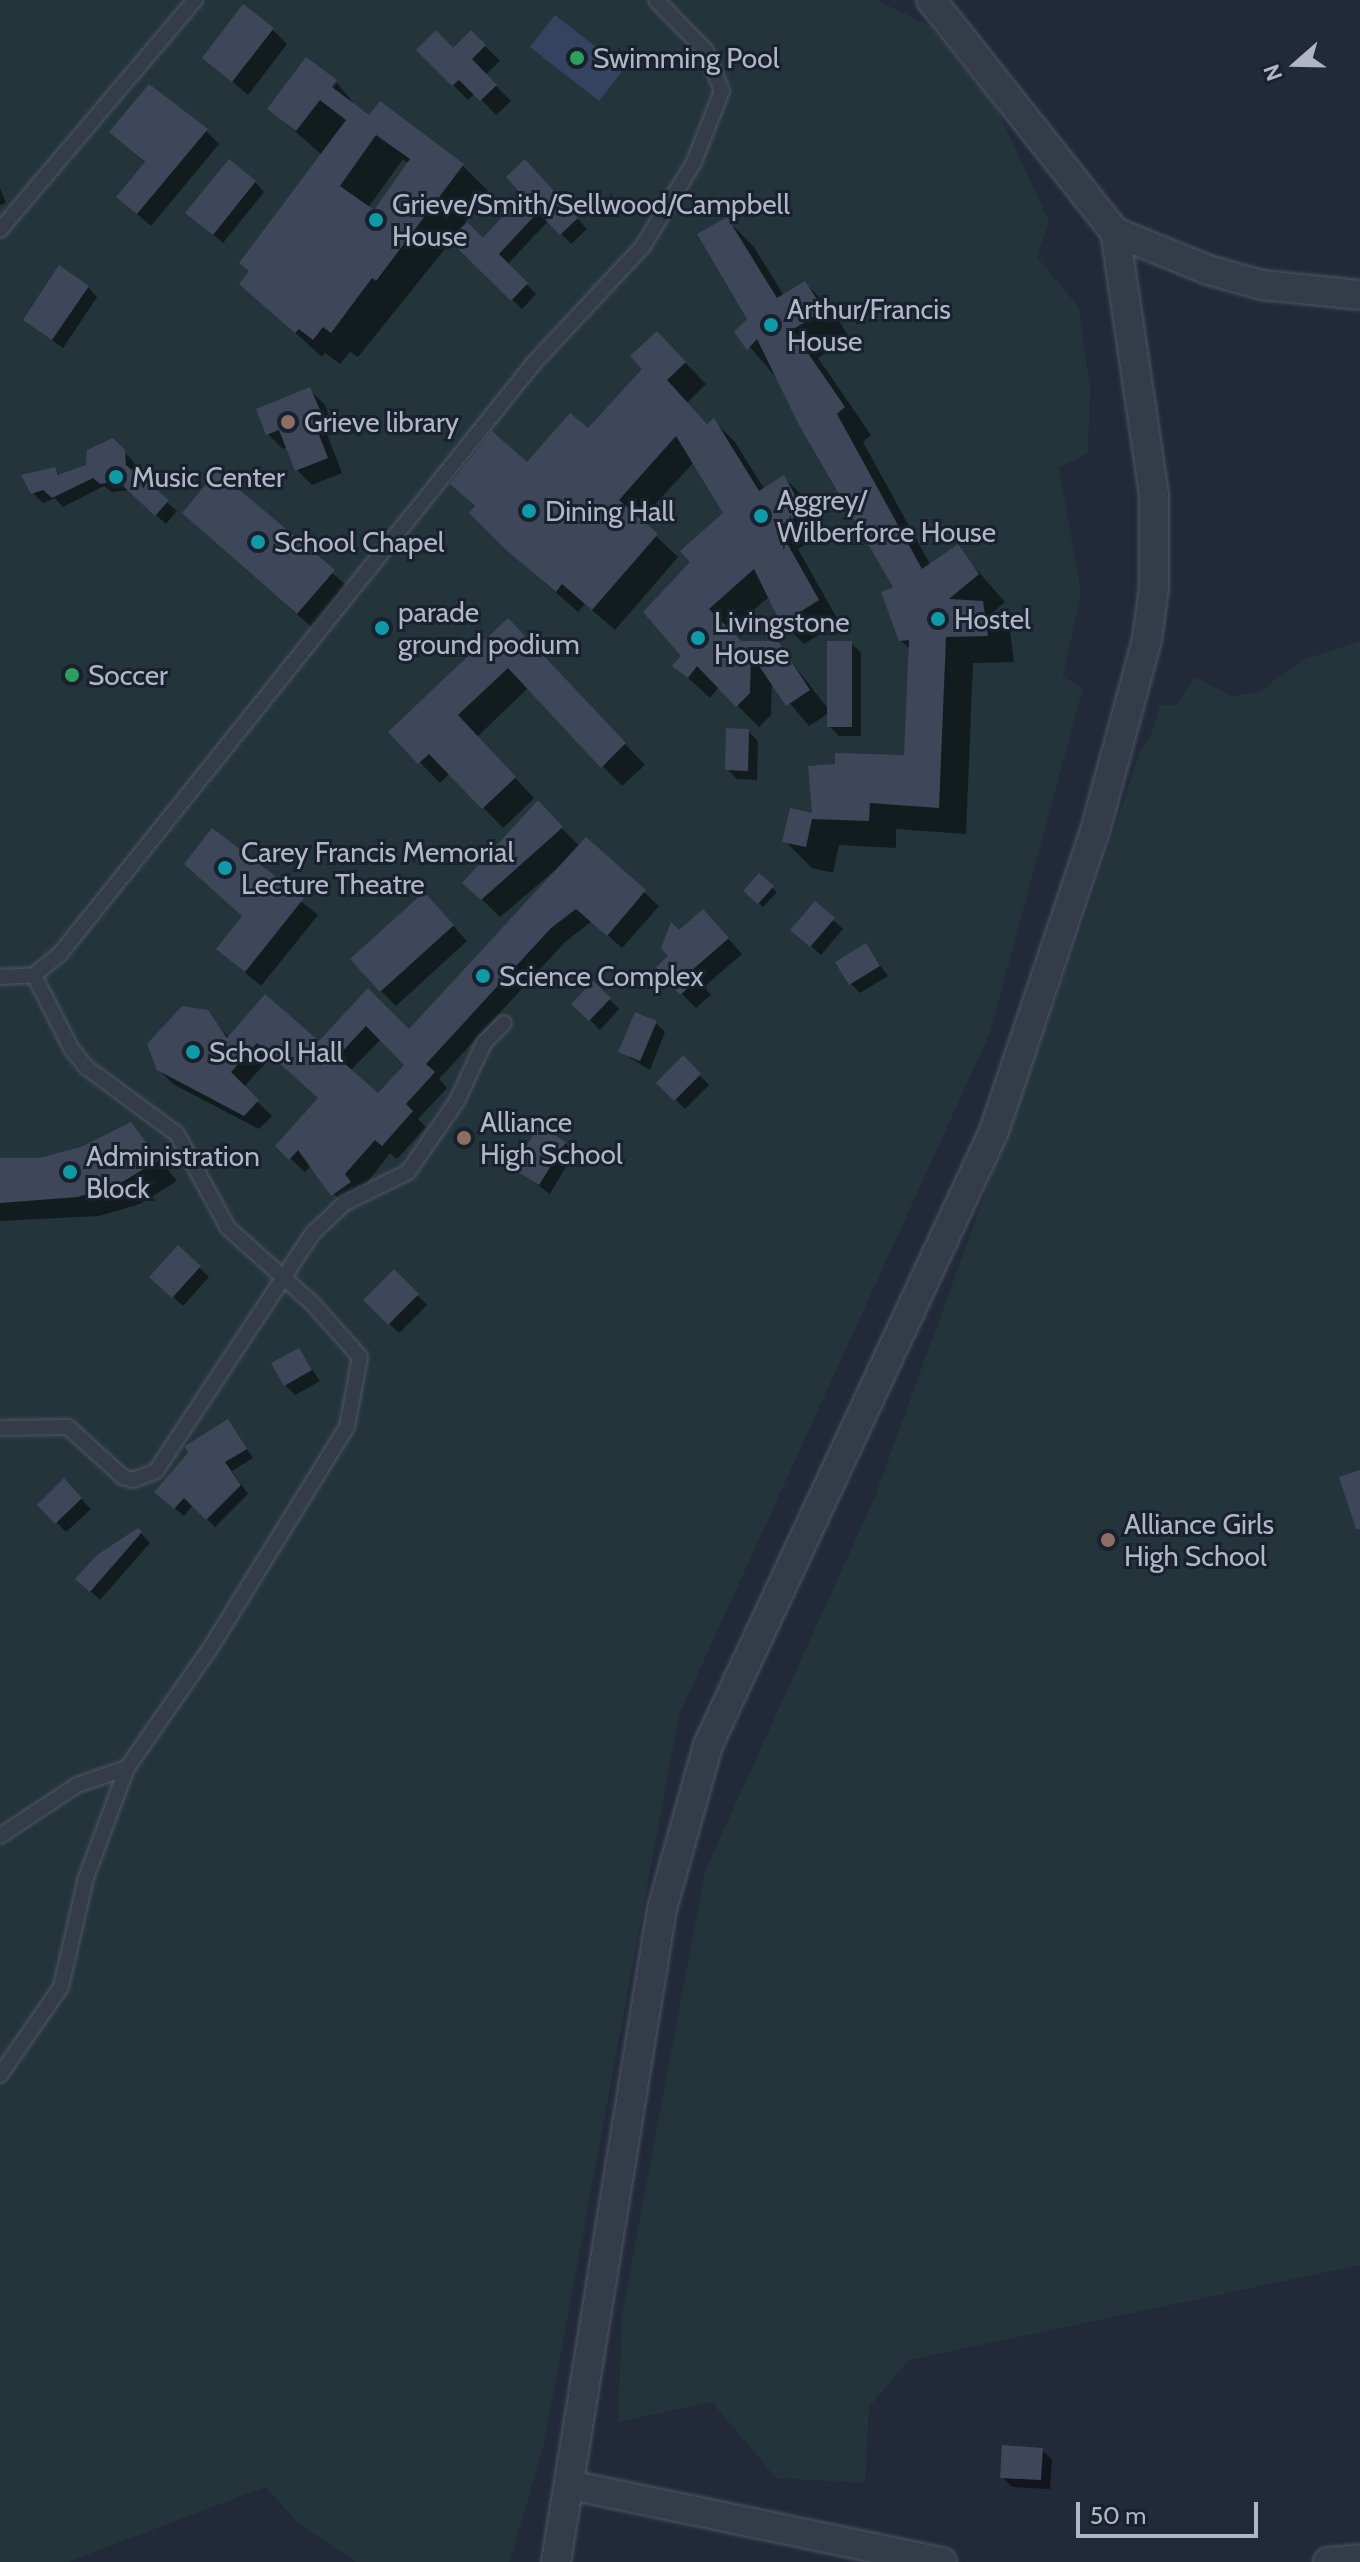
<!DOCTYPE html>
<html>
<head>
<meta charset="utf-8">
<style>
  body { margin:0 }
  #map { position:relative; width:1360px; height:2562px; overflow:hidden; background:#222939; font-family:Cabin,sans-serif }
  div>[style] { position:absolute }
  .green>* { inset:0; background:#23353a }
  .water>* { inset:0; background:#354360 }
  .shadow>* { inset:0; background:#0007 }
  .building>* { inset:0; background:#3e4759 }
  .roads { filter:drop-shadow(0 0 2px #505664) drop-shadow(0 0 2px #505664) }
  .lane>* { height:14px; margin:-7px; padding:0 7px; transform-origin:7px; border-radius:7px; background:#353c49 }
  .street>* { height:28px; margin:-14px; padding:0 14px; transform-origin:14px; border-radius:14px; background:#353c49 }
  .dots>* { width:22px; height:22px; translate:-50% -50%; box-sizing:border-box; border:4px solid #1a212e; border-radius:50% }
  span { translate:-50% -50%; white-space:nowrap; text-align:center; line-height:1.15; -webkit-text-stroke:6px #1a212e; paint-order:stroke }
  .poi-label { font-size:28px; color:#b0b6c6 }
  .left { translate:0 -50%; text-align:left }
  .north { position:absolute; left:1256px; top:24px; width:80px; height:80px; -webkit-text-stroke:6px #1a212e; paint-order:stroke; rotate:250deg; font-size:22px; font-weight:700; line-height:32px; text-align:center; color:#b0b6c6 }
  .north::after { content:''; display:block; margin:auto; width:28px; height:36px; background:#b0b6c6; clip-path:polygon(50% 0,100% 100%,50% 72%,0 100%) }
  .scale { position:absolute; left:1076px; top:2502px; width:182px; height:36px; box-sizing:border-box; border:4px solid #b0b6c6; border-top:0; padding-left:10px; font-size:24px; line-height:28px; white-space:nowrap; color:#b0b6c6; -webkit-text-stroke:6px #1a212e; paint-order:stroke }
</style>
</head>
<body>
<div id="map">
  <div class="green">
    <i style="clip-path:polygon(0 0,876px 0,930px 26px,996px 107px,1049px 221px,1037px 257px,1079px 308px,1090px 388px,1088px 453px,1059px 468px,1081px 593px,1063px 677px,1083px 688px,990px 1033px,679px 1715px,544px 2444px,510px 2562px,356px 2562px,299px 2523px,265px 2487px,68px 2562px,0 2562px)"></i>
    <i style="clip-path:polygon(1360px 641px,1360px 2265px,909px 2360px,869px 2407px,865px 2483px,776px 2478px,712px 2402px,618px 2422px,622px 2315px,705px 1871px,874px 1499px,1091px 902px,1140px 751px,1149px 740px,1160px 706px,1178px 704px,1194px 677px,1232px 696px,1259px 692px,1302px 660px)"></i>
  </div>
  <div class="water">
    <i style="clip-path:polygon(555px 15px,624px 69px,599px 101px,530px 47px)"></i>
  </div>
  <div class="shadow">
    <i style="clip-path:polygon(272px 29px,287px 44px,248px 95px,204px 57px)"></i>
    <i style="clip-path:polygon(471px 32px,500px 61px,485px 75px,511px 101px,496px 115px,475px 93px,468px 100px,419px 50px,453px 51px)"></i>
    <i style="clip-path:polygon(evenodd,306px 60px,336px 82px,327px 96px,337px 83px,359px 110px,462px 165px,488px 191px,465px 222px,483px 240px,525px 195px,535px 172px,587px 229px,571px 244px,549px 220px,507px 265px,536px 294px,522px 309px,452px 240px,358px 357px,350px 352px,340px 364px,325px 353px,322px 357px,242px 284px,322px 155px,270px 109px,306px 60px,403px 159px,409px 164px,374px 213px,368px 208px,403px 159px)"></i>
    <i style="clip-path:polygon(206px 131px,219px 144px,151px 226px,118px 197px,146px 164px,111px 132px)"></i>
    <i style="clip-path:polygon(255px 182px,264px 192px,223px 243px,198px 222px)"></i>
    <i style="clip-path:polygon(0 188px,6px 203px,0 205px)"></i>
    <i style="clip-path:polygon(726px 219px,754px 247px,784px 296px,805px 283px,832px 310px,849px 337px,818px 358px,871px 435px,863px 442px,931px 566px,957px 547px,1005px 602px,992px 613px,1010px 631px,1014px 662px,973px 663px,966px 834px,896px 829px,896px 848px,839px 845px,833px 873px,812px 868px,785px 841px,814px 816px,906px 757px,910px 650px,901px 640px,896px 588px,775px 376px,737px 332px,749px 319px)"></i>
    <i style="clip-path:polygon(88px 287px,97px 297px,63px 348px,25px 320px)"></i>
    <i style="clip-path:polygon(678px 355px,706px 384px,687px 403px,708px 425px,714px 421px,735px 442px,765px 490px,784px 478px,806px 499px,824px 534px,798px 549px,839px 622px,804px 644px,783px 623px,770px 596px,729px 631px,741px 643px,777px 643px,829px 710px,851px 643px,861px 653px,861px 736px,839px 736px,829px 726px,829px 713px,809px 726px,772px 682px,771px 715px,759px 727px,719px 687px,710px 698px,675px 666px,684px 656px,692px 562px,726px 514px,694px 462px,640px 521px,678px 557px,615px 630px,585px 604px,578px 612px,530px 570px,472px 513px,476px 508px,452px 484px,527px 465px,588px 431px)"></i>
    <i style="clip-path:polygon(310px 390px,325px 405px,333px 426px,325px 429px,342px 473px,312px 485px,297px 470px,288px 447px,283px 449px,268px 434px)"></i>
    <i style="clip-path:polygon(112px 440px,134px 462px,135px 475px,177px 511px,166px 524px,129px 490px,112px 492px,104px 486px,63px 507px,55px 498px,43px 503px,33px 493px,54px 469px,61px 476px,88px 466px)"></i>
    <i style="clip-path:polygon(217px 473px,354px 592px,318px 633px,205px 533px)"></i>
    <i style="clip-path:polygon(528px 641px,645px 765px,622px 786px,528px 688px,477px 737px,534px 798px,503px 828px,450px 773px,440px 783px,391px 732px)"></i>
    <i style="clip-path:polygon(748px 731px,758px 741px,757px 780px,737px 779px,727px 769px)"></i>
    <i style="clip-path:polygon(evenodd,555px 821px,580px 847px,586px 840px,659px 906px,622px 948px,592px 921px,565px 942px,439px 1079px,447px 1088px,418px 1119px,426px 1127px,397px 1159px,390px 1153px,347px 1209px,311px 1165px,305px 1172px,277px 1146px,320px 1098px,272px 1056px,243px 1088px,272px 1116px,259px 1129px,173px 1084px,158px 1069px,207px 1012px,229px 1038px,319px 1044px,368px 991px,409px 1032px,567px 860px,500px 917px,465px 883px,555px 821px,381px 1039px,407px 1065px,378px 1096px,350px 1071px,381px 1039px)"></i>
    <i style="clip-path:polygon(212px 831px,318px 915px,261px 986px,218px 949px,244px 917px)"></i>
    <i style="clip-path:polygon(759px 876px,777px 892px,763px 907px,746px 891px)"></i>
    <i style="clip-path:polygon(439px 910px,467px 941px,396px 1006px,381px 991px)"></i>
    <i style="clip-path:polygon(833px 920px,843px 929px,821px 955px,803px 939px)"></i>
    <i style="clip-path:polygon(718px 927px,742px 954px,704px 987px,711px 995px,696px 1008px,681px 993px,671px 956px,679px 932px)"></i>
    <i style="clip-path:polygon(866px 946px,888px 976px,860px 993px,850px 983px)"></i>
    <i style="clip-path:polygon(593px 983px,619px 1009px,600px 1030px,574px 1004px)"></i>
    <i style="clip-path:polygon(656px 1023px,665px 1032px,650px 1070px,621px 1052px)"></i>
    <i style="clip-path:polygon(683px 1058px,709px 1085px,685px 1109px,659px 1083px)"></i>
    <i style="clip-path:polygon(131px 1124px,177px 1181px,140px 1204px,99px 1216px,0 1221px,0 1160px,39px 1160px,81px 1149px)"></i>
    <i style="clip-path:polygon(565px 1143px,574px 1153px,550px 1194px,515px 1168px)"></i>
    <i style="clip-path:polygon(199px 1267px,209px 1277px,183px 1306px,152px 1277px)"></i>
    <i style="clip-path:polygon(394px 1272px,427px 1305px,399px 1333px,366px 1300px)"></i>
    <i style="clip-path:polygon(299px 1350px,320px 1381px,295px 1395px,285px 1385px)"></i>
    <i style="clip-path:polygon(227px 1421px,253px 1458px,232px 1471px,248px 1494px,215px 1527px,193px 1505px,184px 1516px,165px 1500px)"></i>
    <i style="clip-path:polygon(64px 1481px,91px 1509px,66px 1532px,39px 1505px)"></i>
    <i style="clip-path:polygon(138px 1530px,150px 1543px,100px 1600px,88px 1589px)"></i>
    <i style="clip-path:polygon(1042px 2450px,1052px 2460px,1050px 2489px,1012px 2487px,1002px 2477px)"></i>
  </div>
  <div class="building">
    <i style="clip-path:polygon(243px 4px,274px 28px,232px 82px,202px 58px)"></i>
    <i style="clip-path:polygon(436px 30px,453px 48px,471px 30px,486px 45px,472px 59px,497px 85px,480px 101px,459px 80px,452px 86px,416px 50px)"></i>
    <i style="clip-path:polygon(evenodd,306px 57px,337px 80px,332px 87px,369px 115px,380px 101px,464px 164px,376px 281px,372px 278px,331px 333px,323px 327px,313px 340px,299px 329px,295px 333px,239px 284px,249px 271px,239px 263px,346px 120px,320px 100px,296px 131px,267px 109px,306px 57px,376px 135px,410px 159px,374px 210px,340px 186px,376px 135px)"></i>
    <i style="clip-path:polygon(149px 84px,208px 129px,137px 214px,116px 197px,145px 162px,109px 132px)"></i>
    <i style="clip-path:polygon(229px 159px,256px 181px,213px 235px,185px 213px)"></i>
    <i style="clip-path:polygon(525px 159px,578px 218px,560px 235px,538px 212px,499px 254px,528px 283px,511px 301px,449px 240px,467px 222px,483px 238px,522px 195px,506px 177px)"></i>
    <i style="clip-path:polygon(727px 217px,777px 298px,805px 281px,824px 310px,792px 330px,845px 407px,837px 414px,922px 569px,958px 544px,979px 574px,949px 599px,983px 601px,988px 636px,946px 637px,939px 808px,870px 803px,869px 821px,812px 819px,806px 847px,782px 842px,790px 808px,812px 813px,808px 766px,835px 764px,835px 753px,904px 755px,909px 640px,899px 641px,881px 592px,893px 587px,799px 425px,757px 339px,747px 350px,734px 332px,747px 319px,697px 234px)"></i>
    <i style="clip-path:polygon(59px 265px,89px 286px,52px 340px,23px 320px)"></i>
    <i style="clip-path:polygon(657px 331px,686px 362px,667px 380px,707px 424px,714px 418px,759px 491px,784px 475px,804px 512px,778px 527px,819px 600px,781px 624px,754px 569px,709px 609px,741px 641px,778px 641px,810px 690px,786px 706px,751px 654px,750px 693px,736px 707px,697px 666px,688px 678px,672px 666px,681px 656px,643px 612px,690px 562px,680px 551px,723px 513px,676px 436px,619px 500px,658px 534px,592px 610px,562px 584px,556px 592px,505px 549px,469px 513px,475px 506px,450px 484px,492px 431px,527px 462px,570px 413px,588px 428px,642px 369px,630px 356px)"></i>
    <i style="clip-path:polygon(310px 387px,320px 410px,311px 414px,328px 458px,295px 471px,279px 430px,266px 435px,256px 409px)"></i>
    <i style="clip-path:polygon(113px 438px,125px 450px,126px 465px,169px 500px,155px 516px,118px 481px,100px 484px,93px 478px,52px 498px,43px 490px,31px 494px,21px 475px,55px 467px,58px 475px,86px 465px,87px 450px)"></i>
    <i style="clip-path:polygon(217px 471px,335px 570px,297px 614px,182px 513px)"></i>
    <i style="clip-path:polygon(508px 618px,626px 743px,601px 768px,508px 668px,458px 715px,516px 777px,482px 809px,429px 754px,418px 764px,388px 732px)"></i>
    <i style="clip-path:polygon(827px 641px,852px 641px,852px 727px,827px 727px)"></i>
    <i style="clip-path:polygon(726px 728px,749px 729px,748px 771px,725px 770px)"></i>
    <i style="clip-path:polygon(538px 800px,563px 827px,481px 900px,462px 883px)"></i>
    <i style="clip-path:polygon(212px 828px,304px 898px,245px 972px,216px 949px,242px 916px,184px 864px)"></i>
    <i style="clip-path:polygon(evenodd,586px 837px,646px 890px,607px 936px,576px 909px,551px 928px,426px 1064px,435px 1072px,406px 1104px,413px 1111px,382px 1146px,375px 1140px,345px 1174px,351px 1182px,331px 1196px,298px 1150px,289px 1160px,275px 1146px,318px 1098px,257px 1043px,231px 1072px,259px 1100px,244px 1116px,157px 1070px,147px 1044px,182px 1006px,208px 1010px,227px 1038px,265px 994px,319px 1041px,368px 988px,409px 1029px,586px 837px,366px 1026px,404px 1065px,378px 1093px,337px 1057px,366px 1026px)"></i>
    <i style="clip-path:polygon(759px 873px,774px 886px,758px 904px,743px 891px)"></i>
    <i style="clip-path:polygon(424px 892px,454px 925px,380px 992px,350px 959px)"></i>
    <i style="clip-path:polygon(815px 901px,835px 918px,810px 947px,790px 930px)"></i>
    <i style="clip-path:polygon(703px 909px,729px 938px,691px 971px,698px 979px,680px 995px,656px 967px,668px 956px,661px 948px,671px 922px,679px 930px)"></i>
    <i style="clip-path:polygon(866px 943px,880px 966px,849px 985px,835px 962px)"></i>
    <i style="clip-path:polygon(593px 981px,611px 998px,589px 1021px,571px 1004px)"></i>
    <i style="clip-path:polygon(635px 1012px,657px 1021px,640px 1061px,618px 1052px)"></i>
    <i style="clip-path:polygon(683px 1055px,701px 1074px,674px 1101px,656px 1083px)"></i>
    <i style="clip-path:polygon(131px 1122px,159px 1160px,119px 1184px,78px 1197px,0 1203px,0 1158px,39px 1158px,81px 1147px)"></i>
    <i style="clip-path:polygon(539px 1125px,566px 1142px,539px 1185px,513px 1169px)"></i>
    <i style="clip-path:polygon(178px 1245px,201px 1266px,172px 1298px,149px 1277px)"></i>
    <i style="clip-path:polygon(394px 1269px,419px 1294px,388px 1325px,363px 1300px)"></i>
    <i style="clip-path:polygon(299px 1348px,312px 1370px,284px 1386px,271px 1363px)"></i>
    <i style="clip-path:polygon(228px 1419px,247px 1449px,225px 1462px,241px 1485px,206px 1520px,184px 1498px,174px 1509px,154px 1492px,188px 1453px,185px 1446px)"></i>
    <i style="clip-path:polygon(1360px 1470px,1360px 1529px,1356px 1529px,1339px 1477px)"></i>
    <i style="clip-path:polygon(64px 1478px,82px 1498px,55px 1524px,37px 1505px)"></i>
    <i style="clip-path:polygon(138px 1528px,142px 1532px,90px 1592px,75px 1579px,97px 1555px)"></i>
    <i style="clip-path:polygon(1002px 2445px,1043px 2448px,1041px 2480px,1000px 2478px)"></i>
  </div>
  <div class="roads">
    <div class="lane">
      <i style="left:0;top:230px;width:302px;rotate:-49.7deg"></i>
      <i style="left:0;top:977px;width:34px;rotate:-3deg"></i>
      <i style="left:34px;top:975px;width:33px;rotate:-39deg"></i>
      <i style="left:60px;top:954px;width:758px;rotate:-51.27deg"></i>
      <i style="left:534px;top:363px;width:160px;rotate:-47deg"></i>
      <i style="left:643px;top:246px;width:98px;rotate:-58.7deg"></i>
      <i style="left:694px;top:162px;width:76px;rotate:-68.5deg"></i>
      <i style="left:722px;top:91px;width:43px;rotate:-111.8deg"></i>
      <i style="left:706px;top:51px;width:71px;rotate:-134.4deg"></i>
      <i style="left:2px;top:1428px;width:66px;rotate:-0.9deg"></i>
      <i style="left:68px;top:1427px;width:74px;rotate:42.3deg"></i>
      <i style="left:123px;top:1477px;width:10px;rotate:17deg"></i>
      <i style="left:133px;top:1480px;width:25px;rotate:-21deg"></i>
      <i style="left:156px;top:1471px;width:285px;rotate:-56.6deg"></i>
      <i style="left:313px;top:1233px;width:44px;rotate:-43.2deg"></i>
      <i style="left:345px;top:1203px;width:70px;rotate:-26.2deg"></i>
      <i style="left:408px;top:1172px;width:86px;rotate:-55.4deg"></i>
      <i style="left:457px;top:1101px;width:64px;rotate:-65deg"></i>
      <i style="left:484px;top:1043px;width:28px;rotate:-45deg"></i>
      <i style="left:0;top:1836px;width:92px;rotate:-33.5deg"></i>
      <i style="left:77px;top:1785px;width:53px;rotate:-18.8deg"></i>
      <i style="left:0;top:2075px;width:107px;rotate:-55.3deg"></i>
      <i style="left:61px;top:1987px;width:112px;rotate:-77.1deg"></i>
      <i style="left:86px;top:1878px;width:117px;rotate:-69.6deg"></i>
      <i style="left:127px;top:1768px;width:147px;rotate:-55.2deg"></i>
      <i style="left:211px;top:1647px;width:259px;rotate:-58.3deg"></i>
      <i style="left:347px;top:1427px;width:71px;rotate:-79.5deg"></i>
      <i style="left:360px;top:1357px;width:72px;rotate:-131.6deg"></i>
      <i style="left:312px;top:1303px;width:113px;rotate:-138.2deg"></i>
      <i style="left:228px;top:1228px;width:107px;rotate:-118.5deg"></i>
      <i style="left:177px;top:1134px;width:112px;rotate:-143.7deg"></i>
      <i style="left:87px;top:1068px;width:26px;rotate:-129deg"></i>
      <i style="left:71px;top:1048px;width:82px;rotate:-116.9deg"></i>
    </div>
    <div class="street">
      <i style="left:1115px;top:232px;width:100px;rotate:22.2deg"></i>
      <i style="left:1208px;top:270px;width:56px;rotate:15.5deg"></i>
      <i style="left:1262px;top:285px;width:99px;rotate:5.8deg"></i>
      <i style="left:570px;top:2485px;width:380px;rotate:11.7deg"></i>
      <i style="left:556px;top:2562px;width:662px;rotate:-80.78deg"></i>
      <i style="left:662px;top:1909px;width:170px;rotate:-74.3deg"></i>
      <i style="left:708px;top:1745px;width:677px;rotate:-65.02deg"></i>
      <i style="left:994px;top:1131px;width:317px;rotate:-71.4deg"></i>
      <i style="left:1095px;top:831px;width:199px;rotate:-74.8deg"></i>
      <i style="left:1147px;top:639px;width:51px;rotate:-82.2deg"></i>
      <i style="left:1154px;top:588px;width:93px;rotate:-90deg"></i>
      <i style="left:1154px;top:495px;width:266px;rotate:-98.4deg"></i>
      <i style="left:1115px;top:232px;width:296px;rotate:-128.4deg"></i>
      <i style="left:1328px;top:2562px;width:32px;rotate:-5deg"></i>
    </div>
  </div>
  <div class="dots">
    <i style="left:577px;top:58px;background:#2e9e5b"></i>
    <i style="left:376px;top:220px;background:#0f9aa8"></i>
    <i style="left:771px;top:325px;background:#0f9aa8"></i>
    <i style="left:288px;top:422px;background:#8d6e63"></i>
    <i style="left:116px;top:477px;background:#0f9aa8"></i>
    <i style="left:529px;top:511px;background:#0f9aa8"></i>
    <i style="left:761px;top:516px;background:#0f9aa8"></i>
    <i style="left:258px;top:542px;background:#0f9aa8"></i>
    <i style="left:938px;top:619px;background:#0f9aa8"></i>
    <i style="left:382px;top:628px;background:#0f9aa8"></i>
    <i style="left:698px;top:638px;background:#0f9aa8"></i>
    <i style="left:72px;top:675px;background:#2e9e5b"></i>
    <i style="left:225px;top:868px;background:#0f9aa8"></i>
    <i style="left:483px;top:976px;background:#0f9aa8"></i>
    <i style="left:193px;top:1052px;background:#0f9aa8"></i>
    <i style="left:464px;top:1138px;background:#8d6e63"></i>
    <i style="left:70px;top:1172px;background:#0f9aa8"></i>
    <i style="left:1108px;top:1540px;background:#8d6e63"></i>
  </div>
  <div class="poi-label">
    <span class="left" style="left:593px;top:58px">Swimming Pool</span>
    <span class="left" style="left:392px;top:220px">Grieve/Smith/Sellwood/Campbell<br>House</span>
    <span class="left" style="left:787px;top:325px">Arthur/Francis<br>House</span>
    <span class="left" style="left:304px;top:422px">Grieve library</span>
    <span class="left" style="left:132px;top:477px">Music Center</span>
    <span class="left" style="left:777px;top:516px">Aggrey/<br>Wilberforce House</span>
    <span class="left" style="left:545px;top:511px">Dining Hall</span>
    <span class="left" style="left:274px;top:542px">School Chapel</span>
    <span class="left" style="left:398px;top:628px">parade<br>ground podium</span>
    <span class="left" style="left:954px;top:619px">Hostel</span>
    <span class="left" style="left:714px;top:638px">Livingstone<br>House</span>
    <span class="left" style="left:88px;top:675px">Soccer</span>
    <span class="left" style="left:241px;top:868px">Carey Francis Memorial<br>Lecture Theatre</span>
    <span class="left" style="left:499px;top:976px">Science Complex</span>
    <span class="left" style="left:209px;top:1052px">School Hall</span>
    <span class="left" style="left:480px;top:1138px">Alliance<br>High School</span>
    <span class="left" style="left:86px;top:1172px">Administration<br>Block</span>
    <span class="left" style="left:1124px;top:1540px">Alliance Girls<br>High School</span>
  </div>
  <div class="north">N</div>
  <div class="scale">50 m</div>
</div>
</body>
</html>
